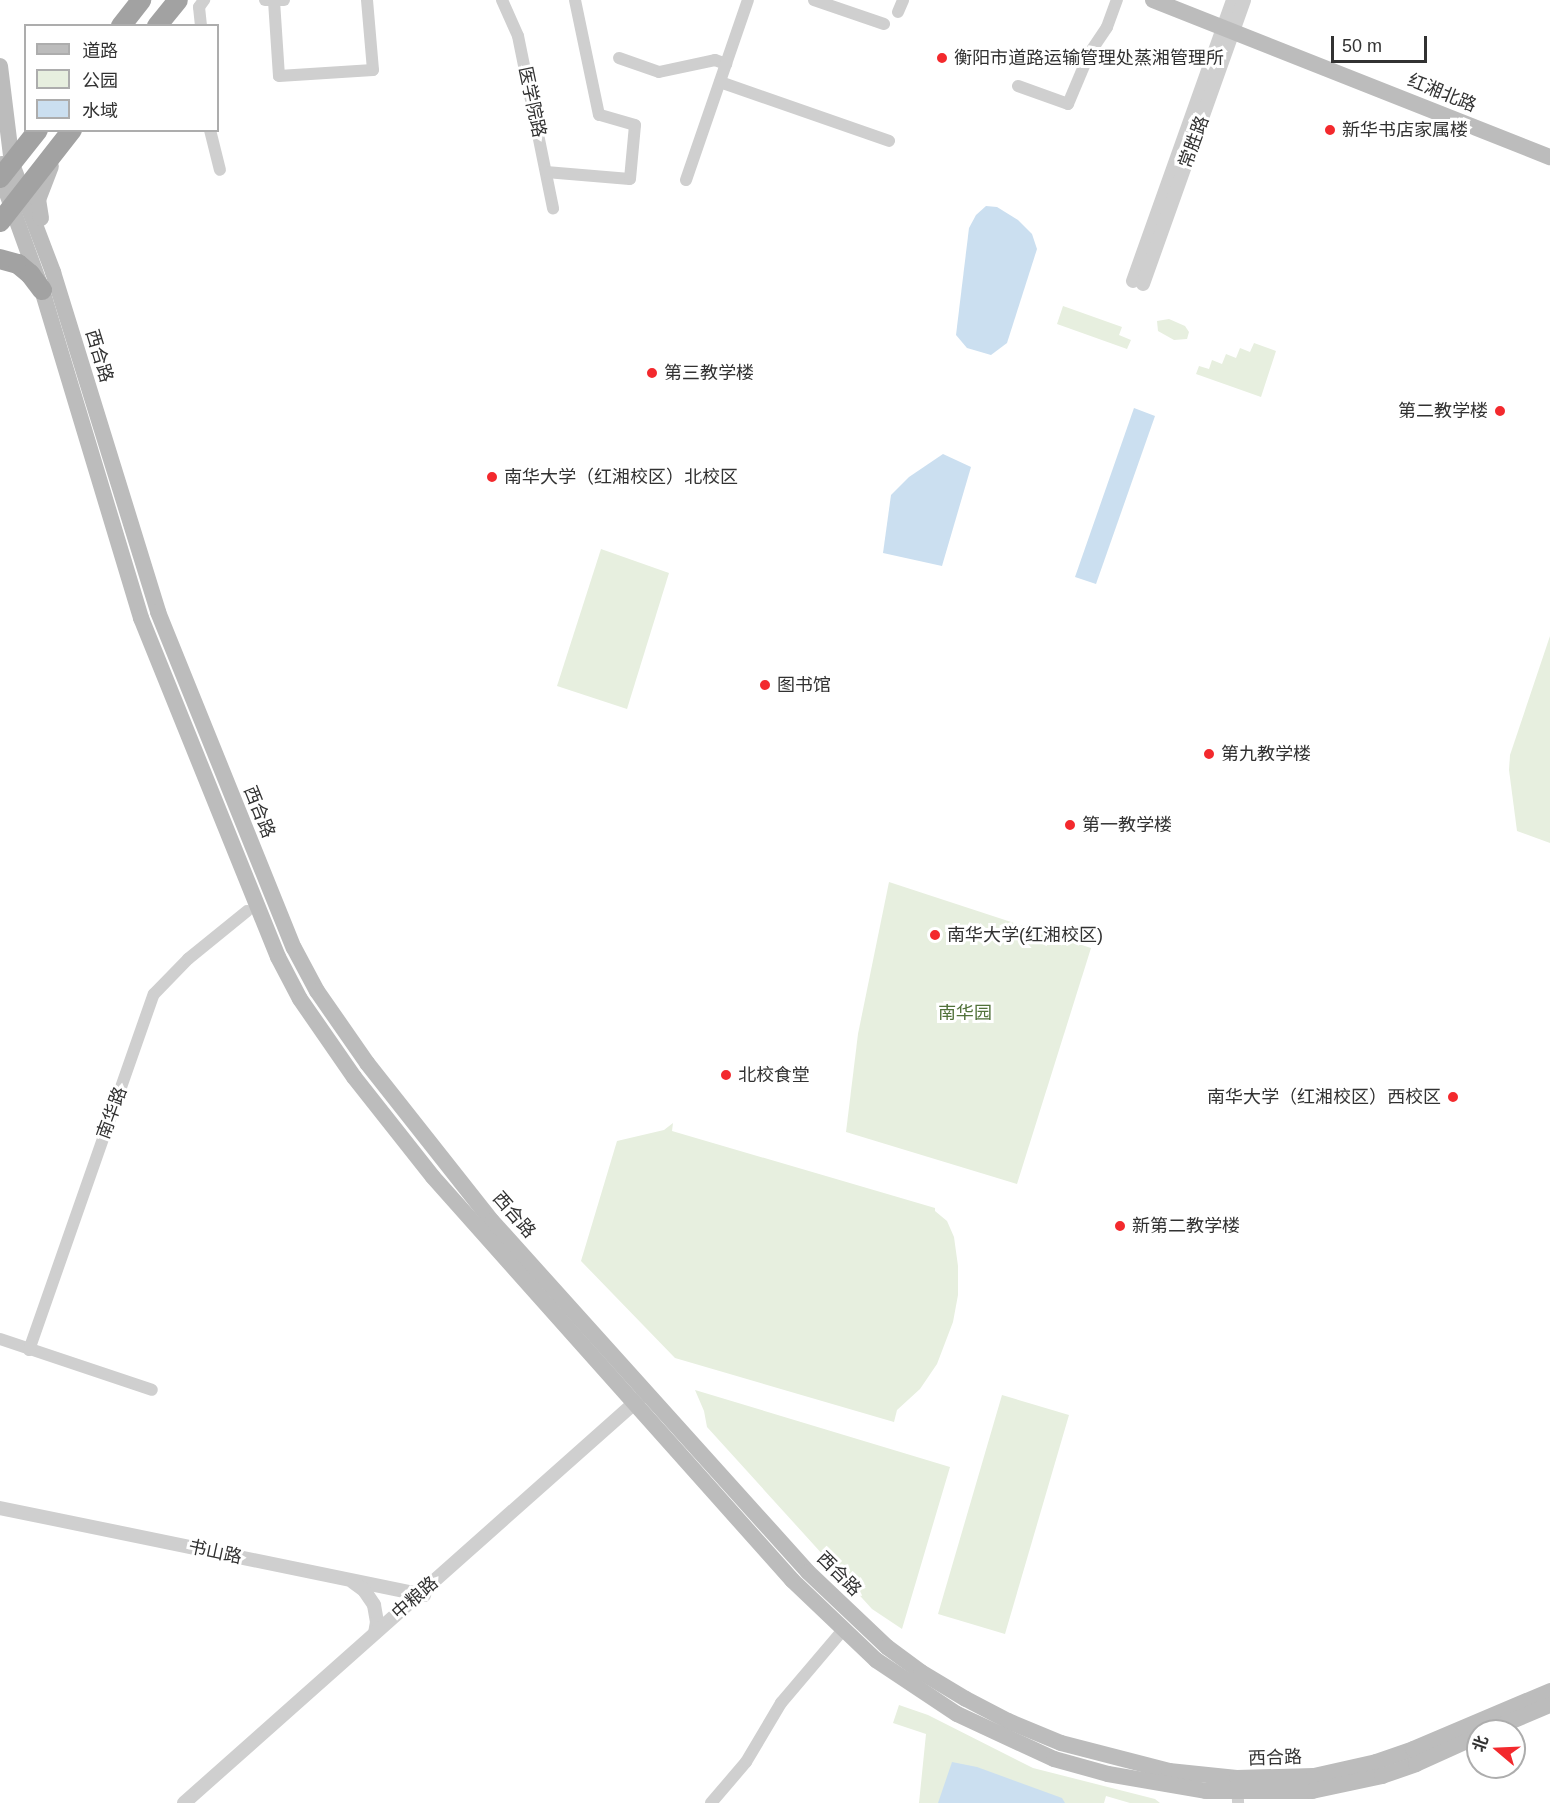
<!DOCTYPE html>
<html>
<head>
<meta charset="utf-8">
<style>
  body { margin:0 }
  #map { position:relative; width:1550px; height:1803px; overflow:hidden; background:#fff; font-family:Arial,"Noto Sans SC",sans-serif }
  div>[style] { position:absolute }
  .green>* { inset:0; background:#e7efdf }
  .water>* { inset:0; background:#cbdff0 }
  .minor>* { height:12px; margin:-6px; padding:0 6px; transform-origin:6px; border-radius:6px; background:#cfcfcf }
  .tertiary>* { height:14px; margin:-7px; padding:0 7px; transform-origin:7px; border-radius:7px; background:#cfcfcf }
  .secondary>* { height:16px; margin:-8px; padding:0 8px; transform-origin:8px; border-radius:8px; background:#bcbcbc }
  .trunk>* { height:20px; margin:-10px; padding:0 10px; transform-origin:10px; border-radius:10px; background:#a2a2a2 }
  .dots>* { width:16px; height:16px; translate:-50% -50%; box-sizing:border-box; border:3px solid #fff; border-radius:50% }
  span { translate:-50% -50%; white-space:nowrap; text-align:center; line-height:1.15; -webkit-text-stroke:6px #fff; paint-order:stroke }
  .poi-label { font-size:18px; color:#323232 }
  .left { translate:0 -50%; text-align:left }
  .right { translate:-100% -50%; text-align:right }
  .street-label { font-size:18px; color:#323232 }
  .park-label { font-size:18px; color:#51723a }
  .legend { position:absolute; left:24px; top:24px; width:195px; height:108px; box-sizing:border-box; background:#fff; border:2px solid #adadad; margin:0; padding:8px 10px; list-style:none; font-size:18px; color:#323232 }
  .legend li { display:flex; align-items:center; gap:12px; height:30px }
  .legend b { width:30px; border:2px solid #adadad }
  .north { position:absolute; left:1466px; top:1719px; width:60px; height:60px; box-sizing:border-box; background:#fff; border:2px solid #adadad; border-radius:50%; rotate:289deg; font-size:16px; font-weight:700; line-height:24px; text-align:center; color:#323232 }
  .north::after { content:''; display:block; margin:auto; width:21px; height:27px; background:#f3292d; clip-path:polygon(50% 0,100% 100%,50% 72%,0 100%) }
  .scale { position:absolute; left:1331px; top:36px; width:96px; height:27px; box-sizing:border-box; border:3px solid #323232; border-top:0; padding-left:8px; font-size:18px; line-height:21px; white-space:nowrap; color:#323232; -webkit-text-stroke:4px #fff; paint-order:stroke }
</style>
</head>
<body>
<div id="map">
  <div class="green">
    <i style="clip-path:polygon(1063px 306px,1122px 327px,1119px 335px,1131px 340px,1127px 349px,1057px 324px)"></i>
    <i style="clip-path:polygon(1169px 319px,1185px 326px,1189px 332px,1187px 339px,1174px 340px,1158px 331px,1157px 321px)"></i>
    <i style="clip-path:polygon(1254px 343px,1276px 351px,1261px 397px,1196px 374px,1199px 366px,1209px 369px,1212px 360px,1222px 364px,1226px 354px,1236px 358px,1240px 348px,1250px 352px)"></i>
    <i style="clip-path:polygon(601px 549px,669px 573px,627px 709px,557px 686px)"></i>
    <i style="clip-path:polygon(1550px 636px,1550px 843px,1517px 831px,1509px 770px,1510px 755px)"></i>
    <i style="clip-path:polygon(889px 882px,1091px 948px,1017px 1184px,846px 1132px,858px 1034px)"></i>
    <i style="clip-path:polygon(673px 1123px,672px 1131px,935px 1208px,935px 1211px,947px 1221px,954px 1237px,958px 1266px,958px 1295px,953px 1322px,937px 1364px,920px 1389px,897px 1410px,894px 1422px,675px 1358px,581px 1261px,617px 1141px,664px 1130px)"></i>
    <i style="clip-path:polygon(695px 1390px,950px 1467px,902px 1629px,872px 1609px,707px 1427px,704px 1411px)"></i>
    <i style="clip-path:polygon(1002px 1395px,1069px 1415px,1005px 1634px,938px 1614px)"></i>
    <i style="clip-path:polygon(899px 1705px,928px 1715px,1033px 1768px,1155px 1799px,1160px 1803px,1130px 1803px,1106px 1796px,1104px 1803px,919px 1803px,926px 1734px,893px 1723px)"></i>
  </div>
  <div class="water">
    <i style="clip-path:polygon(986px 206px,997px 207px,1018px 220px,1032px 234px,1037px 249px,1007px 343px,991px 355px,967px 348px,956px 335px,969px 228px,976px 215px)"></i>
    <i style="clip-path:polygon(1134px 408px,1155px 416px,1096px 584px,1075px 577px)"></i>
    <i style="clip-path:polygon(943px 454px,971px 467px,942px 566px,883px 553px,891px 495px,909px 477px)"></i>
    <i style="clip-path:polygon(952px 1762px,977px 1767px,1062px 1798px,1065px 1803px,938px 1803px)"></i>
  </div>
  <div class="minor">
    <i style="left:265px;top:0;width:19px"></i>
    <i style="left:502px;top:0;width:39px;rotate:66deg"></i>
    <i style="left:518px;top:36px;width:176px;rotate:78.5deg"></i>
    <i style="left:814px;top:0;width:74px;rotate:18.9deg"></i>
    <i style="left:274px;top:1px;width:75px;rotate:86.2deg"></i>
    <i style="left:279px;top:76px;width:94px;rotate:-3.7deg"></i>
    <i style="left:373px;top:70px;width:70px;rotate:-94.9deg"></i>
    <i style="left:898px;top:12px;width:13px;rotate:-67deg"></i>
    <i style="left:201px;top:26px;width:19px;rotate:-96deg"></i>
    <i style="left:199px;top:7px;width:9px;rotate:-54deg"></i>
    <i style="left:619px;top:58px;width:42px;rotate:19.3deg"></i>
    <i style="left:659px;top:72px;width:57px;rotate:-12.1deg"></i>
    <i style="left:715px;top:60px;width:12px;rotate:20deg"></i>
    <i style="left:720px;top:82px;width:179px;rotate:19.2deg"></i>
    <i style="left:1018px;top:86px;width:53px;rotate:19.8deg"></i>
    <i style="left:1068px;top:104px;width:54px;rotate:-67.2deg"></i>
    <i style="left:1089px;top:54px;width:32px;rotate:-56deg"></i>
    <i style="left:1107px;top:27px;width:29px;rotate:-70deg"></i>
    <i style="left:210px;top:130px;width:41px;rotate:76deg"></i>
    <i style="left:546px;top:172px;width:84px;rotate:4.8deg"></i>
    <i style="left:630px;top:179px;width:54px;rotate:-84.7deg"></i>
    <i style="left:635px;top:125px;width:37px;rotate:-164deg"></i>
    <i style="left:599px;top:115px;width:117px;rotate:-101.8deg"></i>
    <i style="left:686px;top:180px;width:190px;rotate:-71deg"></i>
    <i style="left:0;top:1339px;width:160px;rotate:18.5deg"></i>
    <i style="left:29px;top:1350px;width:377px;rotate:-70.7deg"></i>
    <i style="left:154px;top:994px;width:49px;rotate:-45.8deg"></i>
    <i style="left:188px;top:959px;width:76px;rotate:-39.1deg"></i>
    <i style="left:1237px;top:1782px;width:21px;rotate:87deg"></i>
    <i style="left:711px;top:1803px;width:54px;rotate:-49.5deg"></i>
    <i style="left:746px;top:1762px;width:69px;rotate:-59.3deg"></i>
    <i style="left:781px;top:1703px;width:94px;rotate:-49.7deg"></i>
  </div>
  <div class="tertiary">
    <i style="left:1133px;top:281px;width:298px;rotate:-70.4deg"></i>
    <i style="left:1143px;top:284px;width:301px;rotate:-70.4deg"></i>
    <i style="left:0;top:1508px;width:433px;rotate:11.6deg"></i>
    <i style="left:353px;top:1582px;width:14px;rotate:36deg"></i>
    <i style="left:364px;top:1590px;width:18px;rotate:56deg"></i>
    <i style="left:374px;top:1605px;width:17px;rotate:80deg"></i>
    <i style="left:377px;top:1622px;width:11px;rotate:100deg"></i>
    <i style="left:184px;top:1803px;width:610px;rotate:-41.61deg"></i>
  </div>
  <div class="secondary">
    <i style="left:1153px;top:0;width:427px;rotate:21.6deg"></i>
    <i style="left:0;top:66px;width:99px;rotate:83deg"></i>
    <i style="left:12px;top:164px;width:116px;rotate:69.2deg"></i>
    <i style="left:53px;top:272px;width:356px;rotate:72.8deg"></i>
    <i style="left:158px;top:612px;width:362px;rotate:68deg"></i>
    <i style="left:294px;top:948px;width:49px;rotate:61.9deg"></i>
    <i style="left:317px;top:991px;width:88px;rotate:55.2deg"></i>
    <i style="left:367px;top:1063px;width:201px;rotate:51.7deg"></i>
    <i style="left:492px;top:1221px;width:472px;rotate:48deg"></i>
    <i style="left:808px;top:1572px;width:109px;rotate:43.5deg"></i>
    <i style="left:887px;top:1647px;width:42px;rotate:36.3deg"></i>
    <i style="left:921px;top:1672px;width:52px;rotate:31deg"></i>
    <i style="left:966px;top:1699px;width:47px;rotate:27.6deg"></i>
    <i style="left:1008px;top:1721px;width:57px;rotate:22.5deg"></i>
    <i style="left:1061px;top:1743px;width:112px;rotate:14.5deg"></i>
    <i style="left:1169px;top:1771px;width:68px;rotate:5.9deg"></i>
    <i style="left:1237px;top:1778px;width:77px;rotate:-1.5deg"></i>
    <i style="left:1314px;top:1776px;width:64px;rotate:-12.7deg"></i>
    <i style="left:1376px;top:1762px;width:39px;rotate:-19deg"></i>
    <i style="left:1413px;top:1749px;width:149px;rotate:-22.9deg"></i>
    <i style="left:2px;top:164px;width:13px;rotate:94deg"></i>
    <i style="left:1px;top:177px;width:120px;rotate:70.1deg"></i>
    <i style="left:42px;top:290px;width:343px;rotate:73.2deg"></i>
    <i style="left:141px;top:618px;width:366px;rotate:68deg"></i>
    <i style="left:278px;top:957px;width:47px;rotate:62.4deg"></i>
    <i style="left:300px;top:999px;width:95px;rotate:55.3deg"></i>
    <i style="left:354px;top:1077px;width:127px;rotate:51.7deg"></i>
    <i style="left:433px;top:1177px;width:540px;rotate:48.3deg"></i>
    <i style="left:792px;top:1580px;width:116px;rotate:43.6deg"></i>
    <i style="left:876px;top:1660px;width:97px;rotate:33.7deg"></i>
    <i style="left:957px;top:1714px;width:107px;rotate:24.9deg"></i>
    <i style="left:1054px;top:1759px;width:56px;rotate:15.5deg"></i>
    <i style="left:1108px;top:1774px;width:99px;rotate:9.8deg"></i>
    <i style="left:1206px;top:1791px;width:106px"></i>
    <i style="left:1312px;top:1791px;width:72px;rotate:-12.1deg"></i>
    <i style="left:1382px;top:1776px;width:36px;rotate:-19deg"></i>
    <i style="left:1416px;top:1764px;width:68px;rotate:-24.3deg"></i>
    <i style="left:41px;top:218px;width:18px;rotate:-99deg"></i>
    <i style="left:38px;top:200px;width:36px;rotate:-69deg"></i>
    <i style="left:1488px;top:1731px;width:67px;rotate:-22.8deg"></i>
  </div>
  <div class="trunk">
    <i style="left:121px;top:26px;width:33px;rotate:-52deg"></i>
    <i style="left:157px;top:26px;width:33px;rotate:-51deg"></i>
    <i style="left:0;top:178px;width:61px;rotate:-51.6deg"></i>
    <i style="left:0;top:222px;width:117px;rotate:-52deg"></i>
    <i style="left:0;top:259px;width:19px;rotate:16deg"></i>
    <i style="left:18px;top:264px;width:16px;rotate:40deg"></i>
    <i style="left:30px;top:274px;width:20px;rotate:53deg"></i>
  </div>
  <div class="dots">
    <i style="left:942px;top:58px;background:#f3292d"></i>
    <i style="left:1330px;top:130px;background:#f3292d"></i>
    <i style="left:652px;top:373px;background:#f3292d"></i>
    <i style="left:1500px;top:411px;background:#f3292d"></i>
    <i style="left:492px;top:477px;background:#f3292d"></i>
    <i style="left:765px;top:685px;background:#f3292d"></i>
    <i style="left:1209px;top:754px;background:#f3292d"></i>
    <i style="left:1070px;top:825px;background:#f3292d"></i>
    <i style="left:935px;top:935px;background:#f3292d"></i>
    <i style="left:726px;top:1075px;background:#f3292d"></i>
    <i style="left:1453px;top:1097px;background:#f3292d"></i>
    <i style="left:1120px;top:1226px;background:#f3292d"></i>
  </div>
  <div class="poi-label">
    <span class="left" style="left:954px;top:58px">衡阳市道路运输管理处蒸湘管理所</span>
    <span class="left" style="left:1342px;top:130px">新华书店家属楼</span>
    <span class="left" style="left:664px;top:373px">第三教学楼</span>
    <span class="right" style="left:1488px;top:411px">第二教学楼</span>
    <span class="left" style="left:504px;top:477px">南华大学（红湘校区）北校区</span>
    <span class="left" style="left:777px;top:685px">图书馆</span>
    <span class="left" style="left:1221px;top:754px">第九教学楼</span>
    <span class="left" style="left:1082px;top:825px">第一教学楼</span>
    <span class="left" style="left:947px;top:935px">南华大学(红湘校区)</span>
    <span class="left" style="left:738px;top:1075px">北校食堂</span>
    <span class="right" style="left:1441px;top:1097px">南华大学（红湘校区）西校区</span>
    <span class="left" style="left:1132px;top:1226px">新第二教学楼</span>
  </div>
  <div class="street-label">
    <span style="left:1442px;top:93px;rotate:22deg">红湘北路</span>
    <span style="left:532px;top:102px;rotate:78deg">医学院路</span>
    <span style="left:1194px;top:142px;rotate:-70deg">常胜路</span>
    <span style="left:99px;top:356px;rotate:73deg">西合路</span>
    <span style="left:259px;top:812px;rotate:68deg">西合路</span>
    <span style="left:112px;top:1113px;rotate:-70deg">南华路</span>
    <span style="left:514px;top:1215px;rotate:49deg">西合路</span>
    <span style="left:215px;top:1552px;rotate:12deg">书山路</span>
    <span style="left:839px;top:1574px;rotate:45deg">西合路</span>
    <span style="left:415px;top:1598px;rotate:-41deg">中粮路</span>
    <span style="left:1275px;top:1758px;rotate:-2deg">西合路</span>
  </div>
  <div class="park-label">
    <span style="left:965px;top:1013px">南华园</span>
  </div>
  <ul class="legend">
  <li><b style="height:8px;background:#bcbcbc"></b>道路</li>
  <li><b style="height:16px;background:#e7efdf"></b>公园</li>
  <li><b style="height:16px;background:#cbdff0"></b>水域</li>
  </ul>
  <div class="north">北</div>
  <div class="scale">50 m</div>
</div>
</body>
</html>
